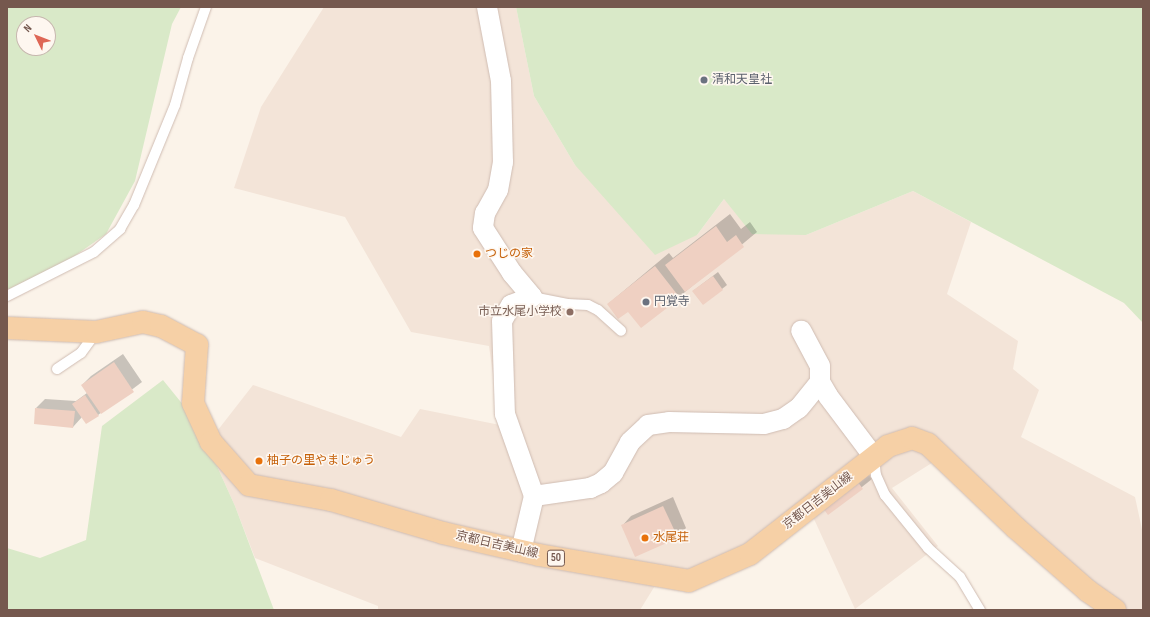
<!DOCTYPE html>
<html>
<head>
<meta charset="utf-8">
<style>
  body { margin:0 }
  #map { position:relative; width:1150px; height:617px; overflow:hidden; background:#fbf3e9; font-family:"Sofia Sans Condensed","Noto Sans JP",sans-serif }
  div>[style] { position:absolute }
  .residential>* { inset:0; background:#f3e4d8 }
  .green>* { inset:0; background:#d9e9c8 }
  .shadow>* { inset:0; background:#0003 }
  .building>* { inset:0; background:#efd0c2 }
  .roads { filter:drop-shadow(0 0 1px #cfbcb2) drop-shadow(0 0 1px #cfbcb2) }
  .service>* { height:10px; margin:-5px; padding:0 5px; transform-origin:5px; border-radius:5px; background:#fff }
  .minor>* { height:20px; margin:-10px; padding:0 10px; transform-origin:10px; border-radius:10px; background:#fff }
  .primary>* { height:22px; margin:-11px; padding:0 11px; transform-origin:11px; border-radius:11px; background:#f6d0a6 }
  .dots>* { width:11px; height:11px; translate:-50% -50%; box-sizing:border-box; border:2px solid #fef7f0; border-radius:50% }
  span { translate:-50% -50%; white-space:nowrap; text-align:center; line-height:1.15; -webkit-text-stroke:3px #fef7f0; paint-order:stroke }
  .shield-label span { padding:1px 3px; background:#fef7f0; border:1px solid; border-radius:3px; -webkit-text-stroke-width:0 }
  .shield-label { font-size:11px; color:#75584e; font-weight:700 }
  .worship-label { font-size:12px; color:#5b616d }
  .left { translate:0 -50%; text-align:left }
  .food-label { font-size:12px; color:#c56008 }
  .education-label { font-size:12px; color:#785e54 }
  .right { translate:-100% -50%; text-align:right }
  .street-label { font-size:12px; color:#75584e }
  .frame { position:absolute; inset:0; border:8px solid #75584e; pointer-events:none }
  .north { position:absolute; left:16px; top:16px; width:40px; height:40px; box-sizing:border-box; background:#fef7f0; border:1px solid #c7b7af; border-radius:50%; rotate:313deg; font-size:11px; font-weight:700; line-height:16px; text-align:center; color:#75584e }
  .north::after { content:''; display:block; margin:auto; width:14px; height:18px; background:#de6756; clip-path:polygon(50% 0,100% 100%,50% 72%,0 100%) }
</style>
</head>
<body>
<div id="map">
  <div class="residential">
    <i style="clip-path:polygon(324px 7px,516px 7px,534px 96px,575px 165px,697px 235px,724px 199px,806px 235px,913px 191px,971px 222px,947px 294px,1018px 341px,1013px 369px,1039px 390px,1021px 437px,1135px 497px,1143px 534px,1143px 610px,1095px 610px,935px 461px,892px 488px,938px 546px,855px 609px,809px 508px,689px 581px,661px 576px,640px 610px,378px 610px,378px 606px,255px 558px,235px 506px,207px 444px,253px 385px,401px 437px,420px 409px,500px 425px,489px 346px,411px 332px,345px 217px,234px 188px,261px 107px)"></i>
  </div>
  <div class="green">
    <i style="clip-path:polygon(evenodd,7px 7px,181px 7px,172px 24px,135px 181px,106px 234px,66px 262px,7px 290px,7px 7px,24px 24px,48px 24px,48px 48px,24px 48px,24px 24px)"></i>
    <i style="clip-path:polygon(516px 7px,1143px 7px,1143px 323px,1124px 303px,913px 191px,806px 235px,752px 234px,724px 199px,697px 235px,655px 255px,575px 165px,534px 96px)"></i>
    <i style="clip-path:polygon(163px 380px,197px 422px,235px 506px,274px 610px,7px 610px,7px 548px,40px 558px,86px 540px,102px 426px)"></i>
  </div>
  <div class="shadow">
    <i style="clip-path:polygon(730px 214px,741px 229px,750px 222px,757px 232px,679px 297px,628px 310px,608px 304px,669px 253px,673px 258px)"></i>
    <i style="clip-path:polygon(718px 272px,727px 285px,703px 304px,693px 291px)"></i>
    <i style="clip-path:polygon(123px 354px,142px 382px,98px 415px,82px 417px,73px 427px,36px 408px,45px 399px,76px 401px,87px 393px,82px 385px,91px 376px)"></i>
    <i style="clip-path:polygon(864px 468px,872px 479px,828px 514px)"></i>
    <i style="clip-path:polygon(673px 497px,686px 528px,677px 537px,622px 526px,631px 516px)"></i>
  </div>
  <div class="building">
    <i style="clip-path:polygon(716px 226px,727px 242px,736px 235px,744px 247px,685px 292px,665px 265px)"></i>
    <i style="clip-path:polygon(655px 266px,680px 298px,641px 328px,628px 312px,618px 319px,607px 304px)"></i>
    <i style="clip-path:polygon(713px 276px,723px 290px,703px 305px,692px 291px)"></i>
    <i style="clip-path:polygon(114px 362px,134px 392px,101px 414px,81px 385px)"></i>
    <i style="clip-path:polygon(85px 395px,99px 416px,86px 424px,72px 404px)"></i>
    <i style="clip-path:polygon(35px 408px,75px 411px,73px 428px,34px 424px)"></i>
    <i style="clip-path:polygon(854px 477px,863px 489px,828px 515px,819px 503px)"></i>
    <i style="clip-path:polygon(663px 506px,678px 538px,635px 557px,621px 525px)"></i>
  </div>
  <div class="roads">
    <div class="service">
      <i style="left:7px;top:296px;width:97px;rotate:-26.8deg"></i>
      <i style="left:94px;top:252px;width:35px;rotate:-41deg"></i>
      <i style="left:120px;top:229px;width:28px;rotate:-60deg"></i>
      <i style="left:134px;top:205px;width:108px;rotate:-67.7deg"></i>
      <i style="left:175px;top:105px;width:49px;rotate:-74.5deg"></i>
      <i style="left:188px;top:58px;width:54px;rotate:-70.6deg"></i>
      <i style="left:532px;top:297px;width:36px;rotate:11deg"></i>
      <i style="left:567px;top:304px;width:21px;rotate:3deg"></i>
      <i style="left:588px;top:305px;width:11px;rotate:27deg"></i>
      <i style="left:598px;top:310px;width:31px;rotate:42deg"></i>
      <i style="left:57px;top:369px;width:29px;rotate:-34deg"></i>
      <i style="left:81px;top:353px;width:26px;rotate:-54deg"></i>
      <i style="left:874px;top:457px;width:18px;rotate:84deg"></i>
      <i style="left:876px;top:475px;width:22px;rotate:66deg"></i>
      <i style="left:885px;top:495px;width:68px;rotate:50.9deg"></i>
      <i style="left:928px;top:548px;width:43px;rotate:42.2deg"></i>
      <i style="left:960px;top:577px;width:39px;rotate:59deg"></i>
    </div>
    <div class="minor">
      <i style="left:487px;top:7px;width:75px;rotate:79.3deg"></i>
      <i style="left:501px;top:81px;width:81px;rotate:88.6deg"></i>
      <i style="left:503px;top:162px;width:28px;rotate:100deg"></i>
      <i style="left:498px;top:190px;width:26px;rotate:119deg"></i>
      <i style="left:485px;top:213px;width:15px;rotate:98deg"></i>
      <i style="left:483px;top:228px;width:54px;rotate:57.2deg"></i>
      <i style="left:512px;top:273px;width:31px;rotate:50deg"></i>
      <i style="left:532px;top:297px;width:22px;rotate:159deg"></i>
      <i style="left:511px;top:305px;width:18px;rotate:119deg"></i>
      <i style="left:502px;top:321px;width:93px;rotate:88.2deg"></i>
      <i style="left:505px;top:414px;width:87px;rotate:70.5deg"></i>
      <i style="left:534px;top:496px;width:57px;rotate:103.3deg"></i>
      <i style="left:820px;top:382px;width:16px;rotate:60deg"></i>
      <i style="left:828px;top:396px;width:76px;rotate:53deg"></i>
      <i style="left:534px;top:496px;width:57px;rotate:-8.1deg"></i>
      <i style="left:590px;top:488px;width:12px;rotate:-24deg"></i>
      <i style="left:601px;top:483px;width:16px;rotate:-40deg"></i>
      <i style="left:613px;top:473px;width:35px;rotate:-61deg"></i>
      <i style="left:630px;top:442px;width:25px;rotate:-43deg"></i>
      <i style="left:648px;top:425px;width:21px;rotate:-8deg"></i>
      <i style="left:669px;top:422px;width:95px;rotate:1.2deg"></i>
      <i style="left:764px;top:424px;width:20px;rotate:-15deg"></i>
      <i style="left:783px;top:419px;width:19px;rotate:-35deg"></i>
      <i style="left:799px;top:408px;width:33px;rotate:-51deg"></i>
      <i style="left:820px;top:382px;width:16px;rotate:-90deg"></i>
      <i style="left:820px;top:366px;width:40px;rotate:-118deg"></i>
    </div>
    <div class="primary">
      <i style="left:7px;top:328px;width:89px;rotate:2.6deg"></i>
      <i style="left:96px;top:332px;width:48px;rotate:-12deg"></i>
      <i style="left:143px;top:322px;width:18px;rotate:13deg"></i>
      <i style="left:161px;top:326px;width:41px;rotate:27.8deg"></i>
      <i style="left:197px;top:345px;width:58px;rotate:93.9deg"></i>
      <i style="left:193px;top:403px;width:43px;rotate:65.2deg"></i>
      <i style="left:211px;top:442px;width:57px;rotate:48.5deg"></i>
      <i style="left:249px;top:485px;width:83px;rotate:10.4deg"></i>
      <i style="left:331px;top:500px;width:117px;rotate:16.4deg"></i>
      <i style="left:443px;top:533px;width:98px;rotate:12.9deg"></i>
      <i style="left:539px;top:555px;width:152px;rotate:9.8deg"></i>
      <i style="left:689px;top:581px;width:67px;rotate:-23.9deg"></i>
      <i style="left:750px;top:554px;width:175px;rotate:-38deg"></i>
      <i style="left:888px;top:446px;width:25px;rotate:-18deg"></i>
      <i style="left:912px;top:438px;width:17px;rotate:21deg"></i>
      <i style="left:928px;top:444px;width:122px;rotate:43.7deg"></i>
      <i style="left:1016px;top:528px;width:96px;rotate:41.2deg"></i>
      <i style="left:1088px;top:591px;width:33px;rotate:35deg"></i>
    </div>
  </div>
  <div class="dots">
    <i style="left:704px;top:80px;background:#6b7280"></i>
    <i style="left:477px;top:254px;background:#e8710a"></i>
    <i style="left:646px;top:302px;background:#6b7280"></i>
    <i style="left:570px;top:312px;background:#8d6e63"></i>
    <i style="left:259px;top:461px;background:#e8710a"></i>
    <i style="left:645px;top:538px;background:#e8710a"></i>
  </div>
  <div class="shield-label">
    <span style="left:556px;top:558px">50</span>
  </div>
  <div class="worship-label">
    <span class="left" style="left:712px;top:80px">清和天皇社</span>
    <span class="left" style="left:654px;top:302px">円覚寺</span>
  </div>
  <div class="food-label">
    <span class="left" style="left:485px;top:254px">つじの家</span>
    <span class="left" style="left:267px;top:461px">柚子の里やまじゅう</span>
    <span class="left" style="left:653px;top:538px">水尾荘</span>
  </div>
  <div class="education-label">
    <span class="right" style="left:562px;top:312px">市立水尾小学校</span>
  </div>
  <div class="street-label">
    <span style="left:818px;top:501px;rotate:-38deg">京都日吉美山線</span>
    <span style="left:497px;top:545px;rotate:13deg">京都日吉美山線</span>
  </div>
  <div class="frame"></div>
  <div class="north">N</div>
</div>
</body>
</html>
